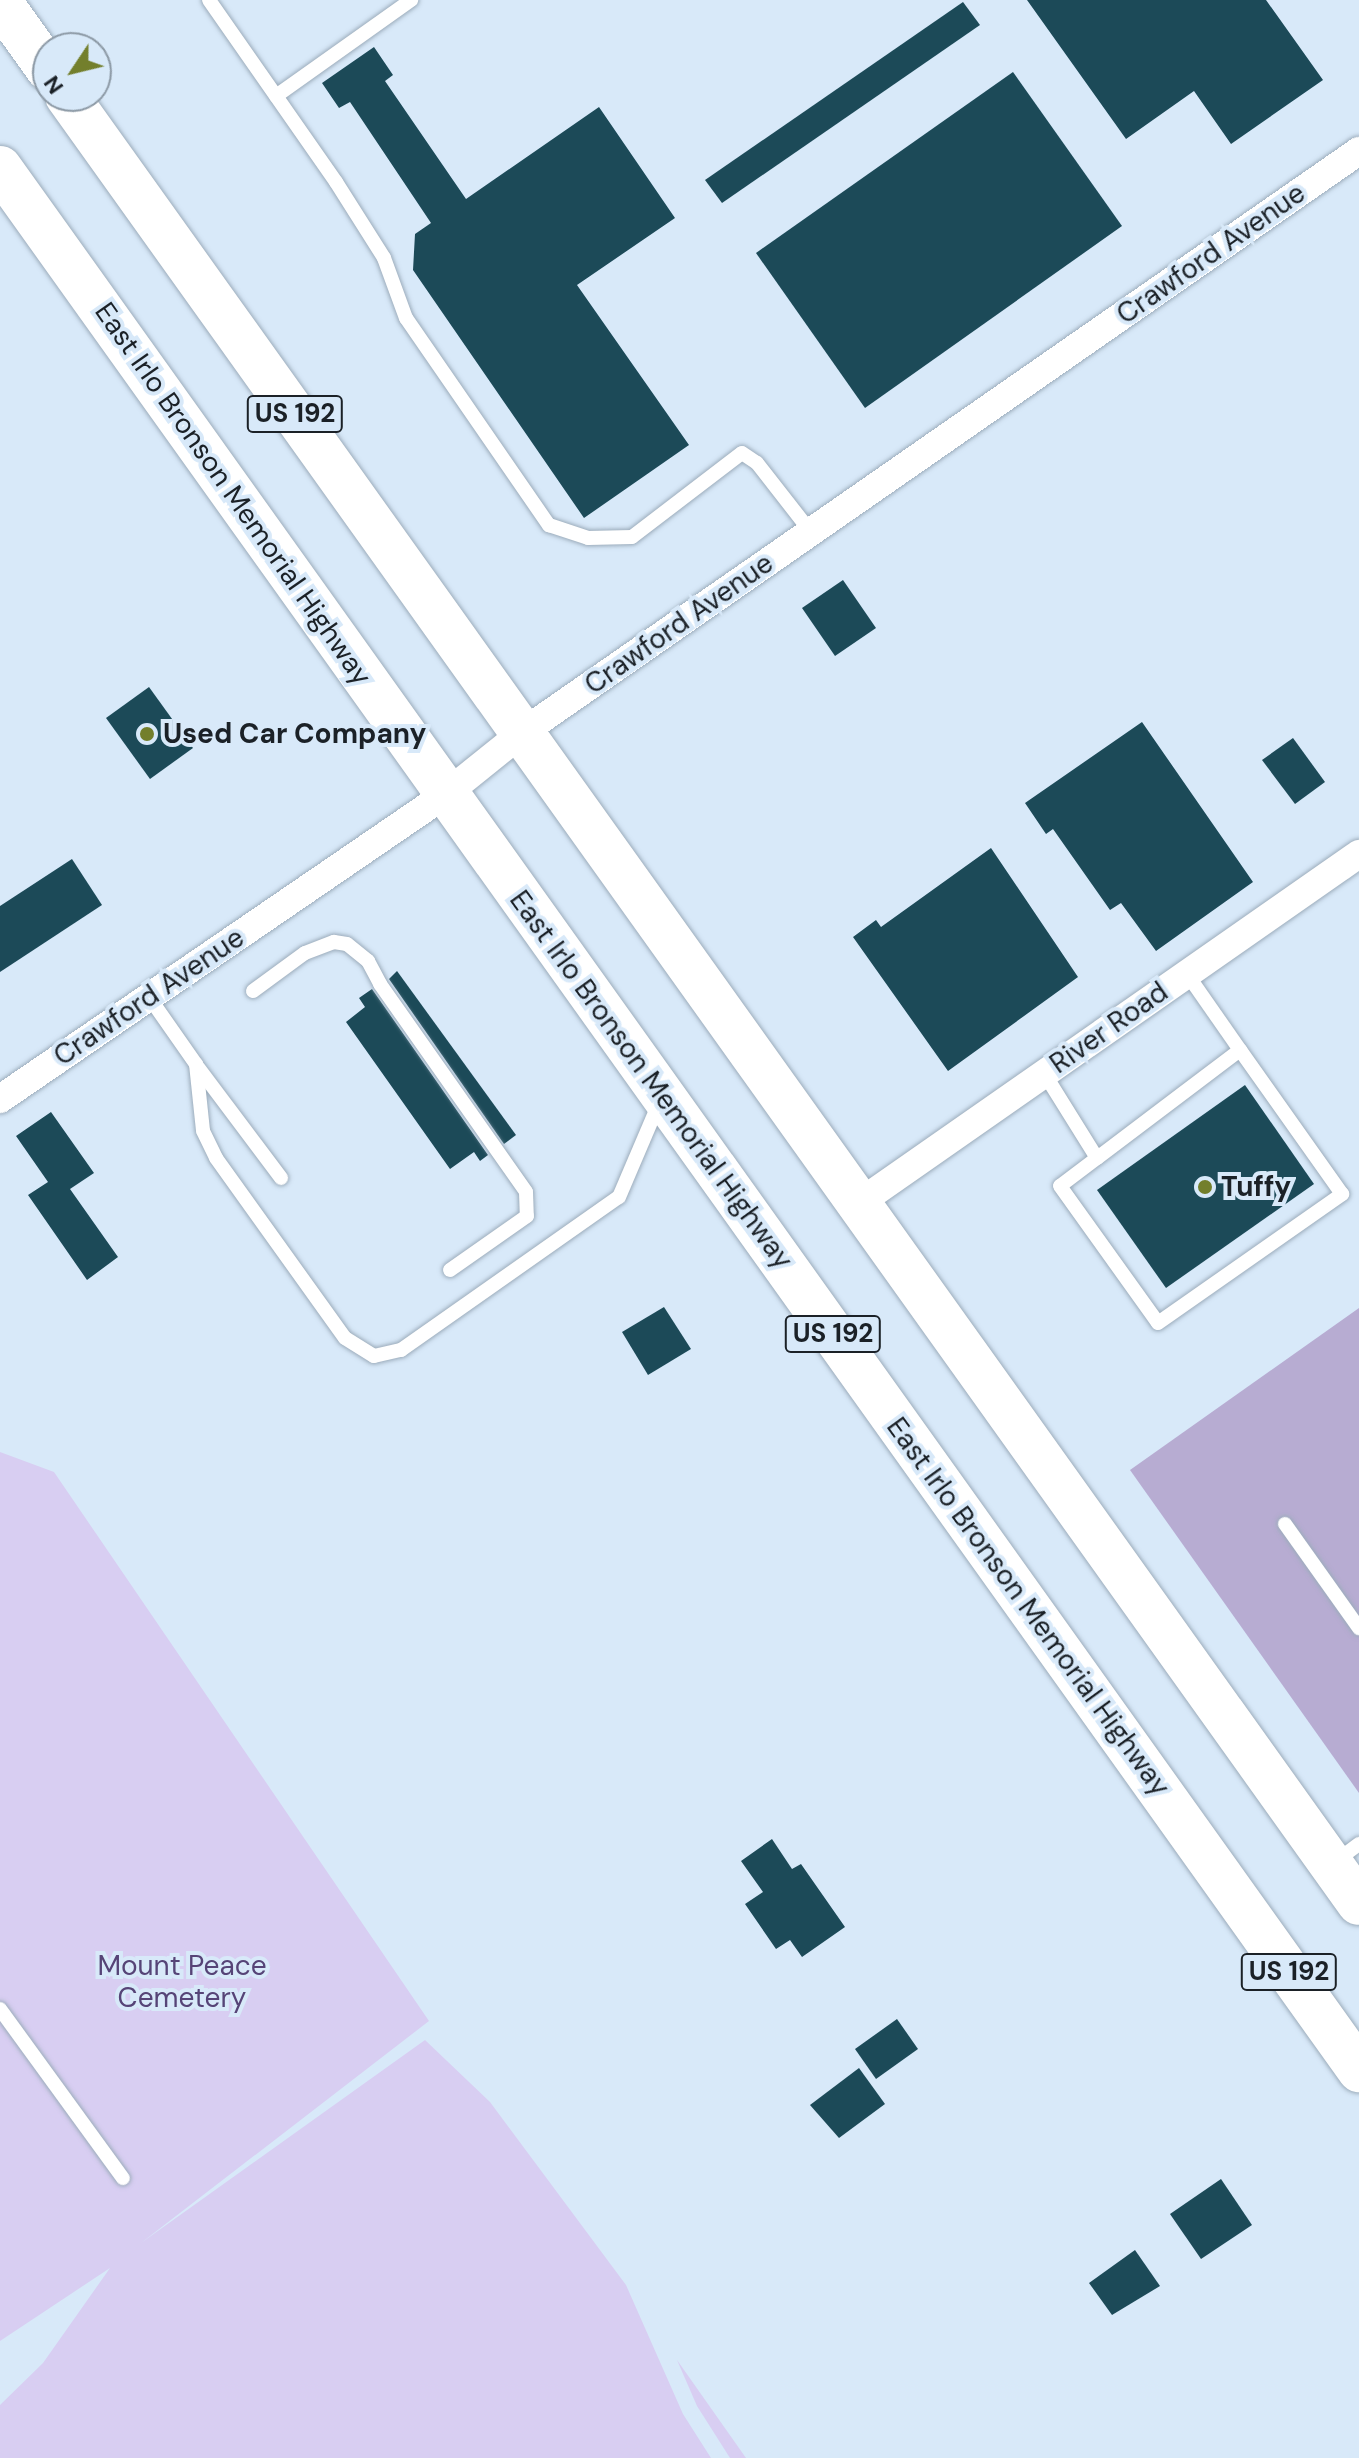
<!DOCTYPE html>
<html>
<head>
<meta charset="utf-8">
<style>
  body { margin:0 }
  #map { position:relative; width:1359px; height:2458px; overflow:hidden; background:#d8e9f9; font-family:"DM Sans",sans-serif }
  div>[style] { position:absolute }
  .green>* { inset:0; background:#d8cef2 }
  .forest>* { inset:0; background:#b7acd2 }
  .building>* { inset:0; background:#1c4a58 }
  .roads { filter:drop-shadow(0 0 2px #9cacbb) drop-shadow(0 0 2px #9cacbb) }
  .lane>* { height:14px; margin:-7px; padding:0 7px; transform-origin:7px; border-radius:7px; background:#fff }
  .street>* { height:28px; margin:-14px; padding:0 14px; transform-origin:14px; border-radius:14px; background:#fff }
  .highway>* { height:44px; margin:-22px; padding:0 22px; transform-origin:22px; border-radius:22px; background:#fff }
  .dots>* { width:22px; height:22px; translate:-50% -50%; box-sizing:border-box; border:4px solid #d8e9f9; border-radius:50% }
  span { translate:-50% -50%; white-space:nowrap; text-align:center; line-height:1.15; -webkit-text-stroke:8px #d8e9f9; paint-order:stroke }
  .shield-label span { padding:2px 6px; background:#d8e9f9; border:2px solid; border-radius:6px; -webkit-text-stroke-width:0 }
  .shield-label { font-size:26px; color:#1b2127; font-weight:700 }
  .street-label { font-size:28px; color:#1b2127 }
  .poi-label { font-size:28px; color:#1b2127; font-weight:700 }
  .left { translate:0 -50%; text-align:left }
  .park-label { font-size:28px; color:#564477 }
  .north { position:absolute; left:32px; top:32px; width:80px; height:80px; box-sizing:border-box; background:#d8e9f9; border:2px solid #8c99a5; border-radius:50%; rotate:235deg; font-size:22px; font-weight:700; line-height:32px; text-align:center; color:#1b2127 }
  .north::after { content:''; display:block; margin:auto; width:28px; height:36px; background:#737f2c; clip-path:polygon(50% 0,100% 100%,50% 72%,0 100%) }
</style>
</head>
<body>
<div id="map">
  <div class="green">
    <i style="clip-path:polygon(0 1452px,54px 1472px,429px 2021px,141px 2243px,425px 2040px,490px 2102px,626px 2285px,683px 2414px,711px 2458px,0 2458px,0 2405px,43px 2363px,110px 2268px,0 2341px)"></i>
    <i style="clip-path:polygon(677px 2360px,746px 2458px,730px 2458px,697px 2406px)"></i>
  </div>
  <div class="forest">
    <i style="clip-path:polygon(1359px 1308px,1359px 1793px,1130px 1470px)"></i>
  </div>
  <div class="building">
    <i style="clip-path:polygon(1027px 0,1266px 0,1323px 80px,1231px 144px,1194px 91px,1126px 139px)"></i>
    <i style="clip-path:polygon(963px 2px,980px 25px,722px 203px,705px 180px)"></i>
    <i style="clip-path:polygon(374px 47px,393px 75px,385px 81px,466px 199px,599px 107px,675px 218px,577px 285px,689px 445px,584px 518px,413px 270px,415px 234px,431px 223px,350px 102px,339px 108px,322px 83px)"></i>
    <i style="clip-path:polygon(1013px 72px,1122px 226px,865px 408px,756px 253px)"></i>
    <i style="clip-path:polygon(843px 580px,876px 628px,835px 656px,802px 608px)"></i>
    <i style="clip-path:polygon(149px 687px,193px 748px,150px 779px,106px 718px)"></i>
    <i style="clip-path:polygon(1142px 722px,1253px 882px,1156px 951px,1121px 903px,1110px 910px,1053px 829px,1046px 834px,1025px 803px)"></i>
    <i style="clip-path:polygon(1293px 738px,1325px 782px,1295px 804px,1262px 760px)"></i>
    <i style="clip-path:polygon(991px 848px,1078px 977px,948px 1071px,853px 937px,876px 920px,881px 927px)"></i>
    <i style="clip-path:polygon(72px 859px,102px 905px,0 972px,0 906px)"></i>
    <i style="clip-path:polygon(397px 971px,516px 1135px,504px 1144px,389px 979px)"></i>
    <i style="clip-path:polygon(372px 989px,488px 1155px,480px 1161px,474px 1152px,450px 1169px,346px 1022px,365px 1007px,359px 998px)"></i>
    <i style="clip-path:polygon(1245px 1085px,1314px 1184px,1166px 1288px,1097px 1190px)"></i>
    <i style="clip-path:polygon(51px 1112px,94px 1173px,70px 1189px,118px 1257px,87px 1280px,28px 1195px,48px 1182px,16px 1136px)"></i>
    <i style="clip-path:polygon(664px 1307px,691px 1349px,648px 1375px,622px 1332px)"></i>
    <i style="clip-path:polygon(772px 1839px,792px 1869px,801px 1864px,845px 1927px,802px 1957px,790px 1940px,776px 1949px,745px 1904px,763px 1892px,741px 1861px)"></i>
    <i style="clip-path:polygon(897px 2019px,918px 2049px,876px 2079px,855px 2049px)"></i>
    <i style="clip-path:polygon(859px 2068px,885px 2104px,839px 2138px,810px 2105px)"></i>
    <i style="clip-path:polygon(1221px 2179px,1252px 2225px,1201px 2259px,1170px 2214px)"></i>
    <i style="clip-path:polygon(1135px 2250px,1160px 2286px,1112px 2315px,1089px 2283px)"></i>
  </div>
  <div class="roads">
    <div class="lane">
      <i style="left:209px;top:0;width:222px;rotate:55.1deg"></i>
      <i style="left:336px;top:182px;width:90px;rotate:57.7deg"></i>
      <i style="left:384px;top:258px;width:64px;rotate:69.9deg"></i>
      <i style="left:406px;top:318px;width:252px;rotate:55.4deg"></i>
      <i style="left:549px;top:525px;width:41px;rotate:18.4deg"></i>
      <i style="left:588px;top:538px;width:44px;rotate:-1.3deg"></i>
      <i style="left:632px;top:537px;width:138px;rotate:-37.4deg"></i>
      <i style="left:742px;top:453px;width:18px;rotate:34deg"></i>
      <i style="left:757px;top:463px;width:88px;rotate:52deg"></i>
      <i style="left:276px;top:96px;width:166px;rotate:-35.4deg"></i>
      <i style="left:1187px;top:974px;width:93px;rotate:55.1deg"></i>
      <i style="left:253px;top:991px;width:64px;rotate:-36.2deg"></i>
      <i style="left:305px;top:953px;width:31px;rotate:-21deg"></i>
      <i style="left:334px;top:942px;width:13px;rotate:9deg"></i>
      <i style="left:347px;top:944px;width:27px;rotate:39deg"></i>
      <i style="left:368px;top:961px;width:26px;rotate:62deg"></i>
      <i style="left:380px;top:984px;width:254px;rotate:54.9deg"></i>
      <i style="left:526px;top:1192px;width:24px;rotate:88deg"></i>
      <i style="left:527px;top:1216px;width:94px;rotate:145deg"></i>
      <i style="left:149px;top:997px;width:82px;rotate:55deg"></i>
      <i style="left:196px;top:1064px;width:67px;rotate:84deg"></i>
      <i style="left:203px;top:1131px;width:30px;rotate:64deg"></i>
      <i style="left:216px;top:1158px;width:221px;rotate:54.4deg"></i>
      <i style="left:345px;top:1338px;width:34px;rotate:32deg"></i>
      <i style="left:374px;top:1356px;width:28px;rotate:-13deg"></i>
      <i style="left:401px;top:1350px;width:266px;rotate:-35.1deg"></i>
      <i style="left:619px;top:1197px;width:102px;rotate:-66.9deg"></i>
      <i style="left:197px;top:1066px;width:140px;rotate:53.1deg"></i>
      <i style="left:1044px;top:1073px;width:100px;rotate:58.1deg"></i>
      <i style="left:1097px;top:1158px;width:46px;rotate:142.9deg"></i>
      <i style="left:1060px;top:1186px;width:168px;rotate:54.4deg"></i>
      <i style="left:1158px;top:1323px;width:225px;rotate:-35deg"></i>
      <i style="left:1342px;top:1194px;width:176px;rotate:-125.3deg"></i>
      <i style="left:1240px;top:1050px;width:179px;rotate:142.9deg"></i>
      <i style="left:1285px;top:1524px;width:128px;rotate:54.6deg"></i>
      <i style="left:1335px;top:1862px;width:30px;rotate:-37deg"></i>
      <i style="left:0;top:2009px;width:209px;rotate:54deg"></i>
    </div>
    <div class="street">
      <i style="left:0;top:1099px;width:540px;rotate:-34.37deg"></i>
      <i style="left:446px;top:794px;width:99px;rotate:-38.8deg"></i>
      <i style="left:523px;top:732px;width:1018px;rotate:-34.8deg"></i>
      <i style="left:859px;top:1203px;width:610px;rotate:-34.92deg"></i>
    </div>
    <div class="highway">
      <i style="left:0;top:2px;width:82px;rotate:54.4deg"></i>
      <i style="left:67px;top:96px;width:2221px;rotate:54.44deg"></i>
      <i style="left:0;top:168px;width:2338px;rotate:54.45deg"></i>
    </div>
  </div>
  <div class="dots">
    <i style="left:147px;top:734px;background:#737f2c"></i>
    <i style="left:1205px;top:1187px;background:#737f2c"></i>
  </div>
  <div class="shield-label">
    <span style="left:295px;top:414px">US 192</span>
    <span style="left:833px;top:1334px">US 192</span>
    <span style="left:1289px;top:1972px">US 192</span>
  </div>
  <div class="street-label">
    <span style="left:1211px;top:254px;rotate:-35deg">Crawford Avenue</span>
    <span style="left:233px;top:494px;rotate:55deg">East Irlo Bronson Memorial Highway</span>
    <span style="left:679px;top:624px;rotate:-35deg">Crawford Avenue</span>
    <span style="left:149px;top:997px;rotate:-34deg">Crawford Avenue</span>
    <span style="left:1109px;top:1028px;rotate:-35deg">River Road</span>
    <span style="left:651px;top:1080px;rotate:54deg">East Irlo Bronson Memorial Highway</span>
    <span style="left:1028px;top:1607px;rotate:54deg">East Irlo Bronson Memorial Highway</span>
  </div>
  <div class="poi-label">
    <span class="left" style="left:163px;top:734px">Used Car Company</span>
    <span class="left" style="left:1221px;top:1187px">Tuffy</span>
  </div>
  <div class="park-label">
    <span style="left:182px;top:1982px">Mount Peace<br>Cemetery</span>
  </div>
  <div class="north">N</div>
</div>
</body>
</html>
